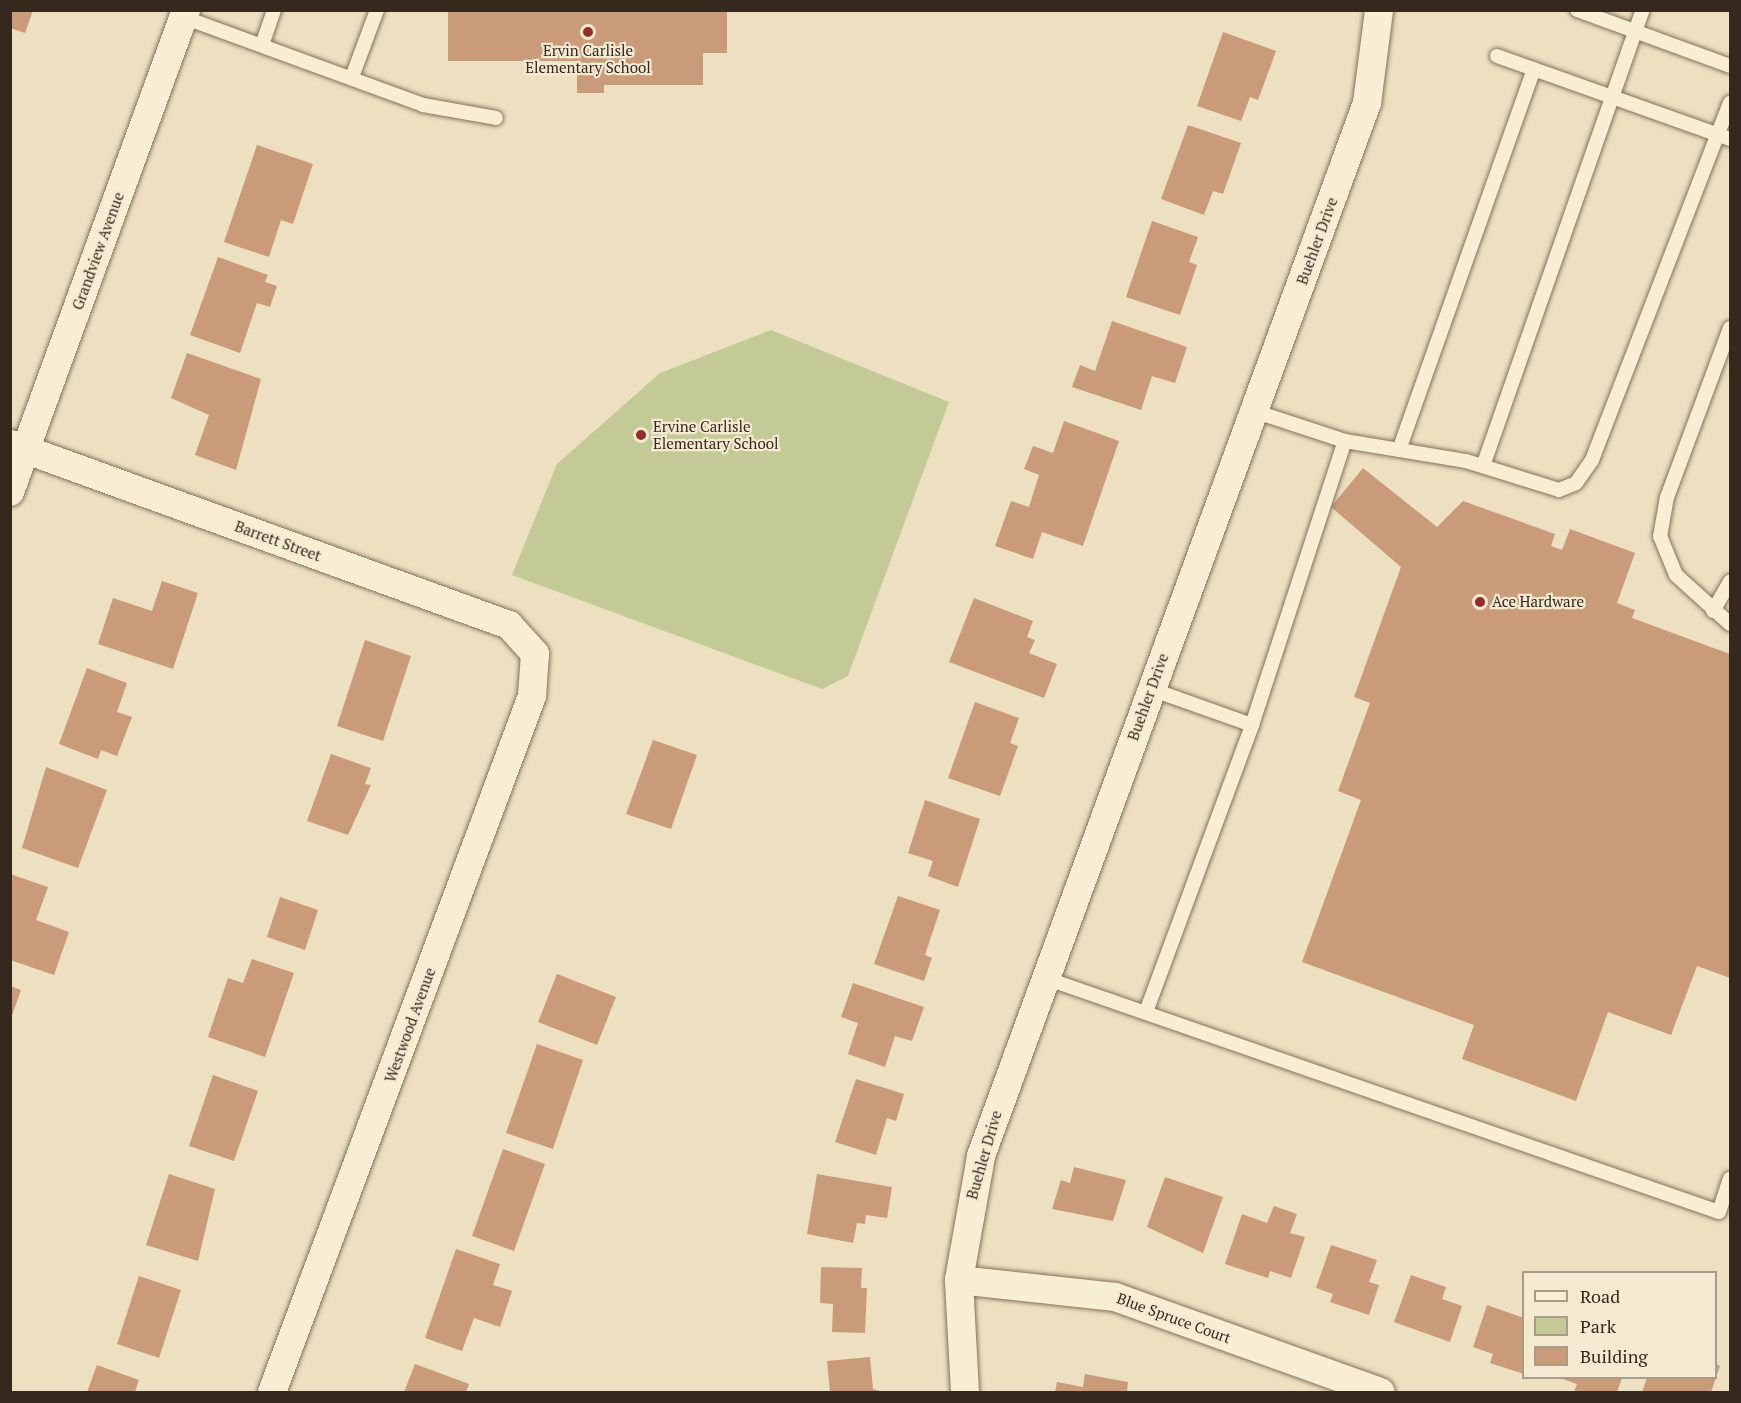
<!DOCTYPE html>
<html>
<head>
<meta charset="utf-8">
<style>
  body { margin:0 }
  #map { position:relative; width:1741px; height:1403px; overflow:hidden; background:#ece0c1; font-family:"PT Serif",serif }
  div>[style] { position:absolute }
  .green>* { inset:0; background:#c3ca96 }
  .building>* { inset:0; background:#c99b78 }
  .roads { filter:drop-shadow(0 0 2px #857159) drop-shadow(0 0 2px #857159) }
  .service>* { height:14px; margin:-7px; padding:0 7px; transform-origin:7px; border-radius:7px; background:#f7eed4 }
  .minor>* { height:28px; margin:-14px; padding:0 14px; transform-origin:14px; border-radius:14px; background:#f7eed4 }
  .dots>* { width:16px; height:16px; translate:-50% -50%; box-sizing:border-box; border:3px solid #f4ead1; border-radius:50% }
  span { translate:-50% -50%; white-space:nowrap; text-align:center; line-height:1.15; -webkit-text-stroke:4.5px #f4ead1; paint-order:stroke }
  .poi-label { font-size:15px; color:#35291d }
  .left { translate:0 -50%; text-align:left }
  .street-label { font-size:15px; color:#35291d }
  .frame { position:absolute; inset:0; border:12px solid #35291d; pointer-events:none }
  .legend { position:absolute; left:1522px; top:1271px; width:195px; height:108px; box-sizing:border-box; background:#f4ead1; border:2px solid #a89d89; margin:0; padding:8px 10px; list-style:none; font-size:18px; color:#35291d }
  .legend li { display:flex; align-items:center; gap:12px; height:30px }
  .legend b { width:30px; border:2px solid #a89d89 }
</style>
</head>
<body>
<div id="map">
  <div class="green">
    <i style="clip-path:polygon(771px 330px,949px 402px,848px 676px,822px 689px,512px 575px,557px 464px,660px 373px)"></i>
  </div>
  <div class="building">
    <i style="clip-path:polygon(10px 10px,33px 10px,25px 33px,10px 28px)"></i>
    <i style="clip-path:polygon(448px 10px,727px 10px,727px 53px,703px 53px,703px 85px,604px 85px,604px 93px,577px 93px,577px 61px,448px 61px)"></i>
    <i style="clip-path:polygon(1223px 32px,1276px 51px,1258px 100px,1250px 97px,1241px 121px,1197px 106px)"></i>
    <i style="clip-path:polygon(1188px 125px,1241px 143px,1223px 194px,1213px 191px,1204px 215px,1161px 199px)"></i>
    <i style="clip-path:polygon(257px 145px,313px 164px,293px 224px,281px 220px,269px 257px,224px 242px)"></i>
    <i style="clip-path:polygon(1152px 221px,1198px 237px,1189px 262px,1197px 265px,1180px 315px,1126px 297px)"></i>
    <i style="clip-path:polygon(218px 257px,268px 275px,265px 282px,277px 286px,270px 307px,257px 303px,240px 353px,190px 335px)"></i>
    <i style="clip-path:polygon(1112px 321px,1187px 347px,1175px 383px,1152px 376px,1141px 410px,1072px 387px,1080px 365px,1095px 371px)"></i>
    <i style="clip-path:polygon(187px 353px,261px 379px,236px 470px,195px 455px,209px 415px,171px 398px)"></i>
    <i style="clip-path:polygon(1064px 421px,1119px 441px,1083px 546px,1042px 532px,1033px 559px,995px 546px,1011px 501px,1029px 507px,1039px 475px,1024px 469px,1033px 446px,1053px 453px)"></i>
    <i style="clip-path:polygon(1363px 468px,1437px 527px,1463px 501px,1555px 534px,1551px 546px,1562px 550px,1570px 529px,1635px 553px,1617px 603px,1635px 610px,1632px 618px,1730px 654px,1730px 978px,1697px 966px,1671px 1035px,1608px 1012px,1576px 1101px,1462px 1059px,1474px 1025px,1302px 962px,1361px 800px,1338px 791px,1370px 703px,1354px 697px,1401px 567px,1331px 507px)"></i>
    <i style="clip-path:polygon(162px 581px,198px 593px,173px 669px,98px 644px,113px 598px,152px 611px)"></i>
    <i style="clip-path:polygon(974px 598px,1033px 621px,1027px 637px,1035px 640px,1029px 653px,1057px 664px,1044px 698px,949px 662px)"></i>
    <i style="clip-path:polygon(365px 640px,411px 656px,383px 741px,337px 726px)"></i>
    <i style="clip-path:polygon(87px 668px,127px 683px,117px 712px,132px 717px,117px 756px,101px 750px,98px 759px,59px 744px)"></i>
    <i style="clip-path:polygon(975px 702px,1019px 718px,1010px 743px,1018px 746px,1000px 796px,948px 778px)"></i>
    <i style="clip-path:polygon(653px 740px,697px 755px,671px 829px,626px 814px)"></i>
    <i style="clip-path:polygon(331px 754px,371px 768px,365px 784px,371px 785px,348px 835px,307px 821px)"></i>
    <i style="clip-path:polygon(46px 767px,107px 790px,78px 868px,22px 848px)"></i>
    <i style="clip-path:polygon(925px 800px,980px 819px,958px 887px,928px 876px,933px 861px,908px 853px)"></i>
    <i style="clip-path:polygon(10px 874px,48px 887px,36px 920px,69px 932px,54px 975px,10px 960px)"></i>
    <i style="clip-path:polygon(898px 896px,940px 910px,925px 955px,932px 958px,924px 981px,874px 964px)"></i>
    <i style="clip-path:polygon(280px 897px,318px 910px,305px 950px,267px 937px)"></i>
    <i style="clip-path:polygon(252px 959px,294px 973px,265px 1057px,208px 1037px,228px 978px,243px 983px)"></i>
    <i style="clip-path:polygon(557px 974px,616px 997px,597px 1045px,538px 1022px)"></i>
    <i style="clip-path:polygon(853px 983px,924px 1007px,912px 1041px,895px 1036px,885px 1067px,848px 1054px,858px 1023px,841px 1017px)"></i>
    <i style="clip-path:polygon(10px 986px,21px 990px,11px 1018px,10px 1018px)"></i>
    <i style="clip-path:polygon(537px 1044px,583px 1060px,553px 1149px,506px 1133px)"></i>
    <i style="clip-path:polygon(213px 1075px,258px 1091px,234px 1161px,189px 1146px)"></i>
    <i style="clip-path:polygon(856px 1079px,904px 1094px,896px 1121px,887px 1118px,876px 1155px,835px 1142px)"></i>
    <i style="clip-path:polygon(503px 1149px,545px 1164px,514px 1251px,472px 1236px)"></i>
    <i style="clip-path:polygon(1074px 1167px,1126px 1180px,1113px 1221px,1052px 1209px,1061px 1180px,1070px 1183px)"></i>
    <i style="clip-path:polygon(169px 1174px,215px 1189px,198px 1261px,146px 1245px)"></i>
    <i style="clip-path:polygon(817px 1174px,892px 1187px,887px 1218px,866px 1215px,865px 1224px,857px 1223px,853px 1243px,807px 1234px)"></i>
    <i style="clip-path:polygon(1165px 1177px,1223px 1197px,1203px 1253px,1147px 1227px)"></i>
    <i style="clip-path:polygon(1274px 1206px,1297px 1214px,1290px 1233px,1305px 1237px,1291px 1278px,1270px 1271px,1268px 1278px,1225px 1264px,1242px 1214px,1267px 1223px)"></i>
    <i style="clip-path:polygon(1331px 1245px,1377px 1260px,1369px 1282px,1379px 1285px,1369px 1315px,1330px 1302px,1333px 1294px,1316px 1288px)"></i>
    <i style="clip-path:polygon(456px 1249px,500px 1264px,493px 1285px,512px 1291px,500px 1327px,474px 1318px,462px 1351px,425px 1338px)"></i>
    <i style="clip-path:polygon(821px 1267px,862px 1268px,861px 1288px,867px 1288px,865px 1333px,832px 1332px,833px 1304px,820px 1303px)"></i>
    <i style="clip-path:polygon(1411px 1275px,1446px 1287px,1442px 1299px,1462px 1306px,1450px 1342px,1394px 1322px)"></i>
    <i style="clip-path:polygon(139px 1276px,181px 1290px,159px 1358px,117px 1344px)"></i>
    <i style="clip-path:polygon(1487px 1305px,1524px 1318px,1524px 1374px,1490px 1363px,1493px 1354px,1473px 1347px)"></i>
    <i style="clip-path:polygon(870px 1357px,873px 1389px,884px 1392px,830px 1392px,827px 1361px)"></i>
    <i style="clip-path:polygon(415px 1364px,469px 1384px,466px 1392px,404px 1392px)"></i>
    <i style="clip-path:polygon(1716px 1364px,1720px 1366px,1711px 1392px,1642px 1392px,1647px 1378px,1716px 1378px)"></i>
    <i style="clip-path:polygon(97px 1365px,139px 1380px,135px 1392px,87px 1392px)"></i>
    <i style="clip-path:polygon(1085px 1374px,1128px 1382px,1127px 1392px,1055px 1392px,1057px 1382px,1083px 1387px)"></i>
    <i style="clip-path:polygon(1560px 1378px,1622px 1378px,1617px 1392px,1574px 1392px,1577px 1384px)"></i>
  </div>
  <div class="roads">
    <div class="service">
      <i style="left:1577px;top:10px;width:163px;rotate:20.1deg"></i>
      <i style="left:183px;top:17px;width:256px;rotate:20.1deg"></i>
      <i style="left:423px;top:105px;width:74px;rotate:10.1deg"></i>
      <i style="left:262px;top:45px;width:37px;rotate:-71deg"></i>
      <i style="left:1497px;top:56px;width:247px;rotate:19.6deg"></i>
      <i style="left:352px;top:77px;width:72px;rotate:-69.5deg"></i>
      <i style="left:1730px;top:328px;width:180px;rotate:110.4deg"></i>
      <i style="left:1667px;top:497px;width:40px;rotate:100deg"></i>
      <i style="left:1660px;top:536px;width:42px;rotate:67.7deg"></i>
      <i style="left:1676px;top:575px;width:73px;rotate:42.2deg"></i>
      <i style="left:1345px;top:441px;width:123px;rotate:9.4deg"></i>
      <i style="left:1466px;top:461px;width:97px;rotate:17.3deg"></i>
      <i style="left:1559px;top:490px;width:18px;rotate:-22deg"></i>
      <i style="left:1576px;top:483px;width:28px;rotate:-55deg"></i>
      <i style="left:1592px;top:460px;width:383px;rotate:-68.9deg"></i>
      <i style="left:1399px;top:450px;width:404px;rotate:-70.5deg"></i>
      <i style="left:1483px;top:466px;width:483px;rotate:-70.7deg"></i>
      <i style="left:1713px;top:611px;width:34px;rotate:-60deg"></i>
      <i style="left:1252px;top:725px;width:299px;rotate:-71.9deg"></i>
      <i style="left:1345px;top:441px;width:96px;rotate:-161.8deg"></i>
      <i style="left:1045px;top:978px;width:713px;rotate:19.15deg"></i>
      <i style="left:1719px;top:1212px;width:35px;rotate:-72deg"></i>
      <i style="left:1146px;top:1012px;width:306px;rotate:-69.7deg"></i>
      <i style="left:1252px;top:725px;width:107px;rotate:-160.4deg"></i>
    </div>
    <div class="minor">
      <i style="left:10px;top:444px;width:531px;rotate:19.94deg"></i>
      <i style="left:509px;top:625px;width:39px;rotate:48deg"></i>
      <i style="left:535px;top:654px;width:42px;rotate:94.1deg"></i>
      <i style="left:532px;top:696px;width:743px;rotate:110.48deg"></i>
      <i style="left:10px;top:492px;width:513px;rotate:-69.94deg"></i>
      <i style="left:959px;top:1280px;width:157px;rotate:6.2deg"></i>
      <i style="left:1115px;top:1297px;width:282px;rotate:19.7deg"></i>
      <i style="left:965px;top:1392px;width:112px;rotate:-93.1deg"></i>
      <i style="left:959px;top:1280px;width:126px;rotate:-79.9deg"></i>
      <i style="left:981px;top:1156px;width:1122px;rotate:-69.87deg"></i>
      <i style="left:1367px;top:103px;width:94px;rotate:-82.6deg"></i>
    </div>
  </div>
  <div class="dots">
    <i style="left:588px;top:32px;background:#922d2b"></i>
    <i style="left:641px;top:435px;background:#922d2b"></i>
    <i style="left:1480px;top:602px;background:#922d2b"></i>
  </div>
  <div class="poi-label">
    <span style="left:588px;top:59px">Ervin Carlisle<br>Elementary School</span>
    <span class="left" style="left:653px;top:435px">Ervine Carlisle<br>Elementary School</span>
    <span class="left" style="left:1492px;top:602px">Ace Hardware</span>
  </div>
  <div class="street-label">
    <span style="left:1317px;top:241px;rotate:-70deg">Buehler Drive</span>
    <span style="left:98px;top:251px;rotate:-70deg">Grandview Avenue</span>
    <span style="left:278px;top:541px;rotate:20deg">Barrett Street</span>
    <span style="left:1148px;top:697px;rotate:-70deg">Buehler Drive</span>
    <span style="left:410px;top:1025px;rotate:-70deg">Westwood Avenue</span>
    <span style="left:984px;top:1155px;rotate:-74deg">Buehler Drive</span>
    <span style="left:1174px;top:1318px;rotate:20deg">Blue Spruce Court</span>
  </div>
  <div class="frame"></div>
  <ul class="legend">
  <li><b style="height:8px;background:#f7eed4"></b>Road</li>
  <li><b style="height:16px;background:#c3ca96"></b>Park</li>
  <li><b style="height:16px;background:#c99b78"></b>Building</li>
  </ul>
</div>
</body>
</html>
